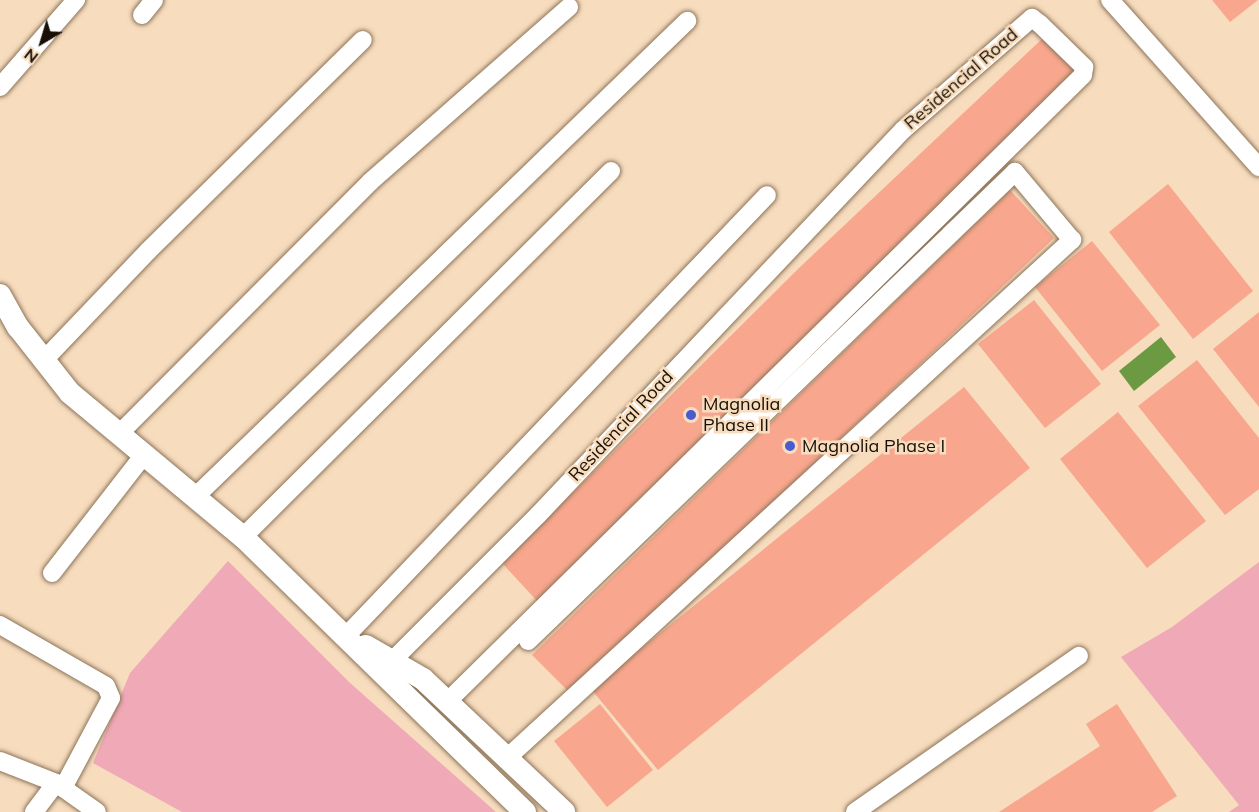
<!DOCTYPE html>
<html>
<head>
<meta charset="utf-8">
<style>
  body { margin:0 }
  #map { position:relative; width:1259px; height:812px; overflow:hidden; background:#f7dcbe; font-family:Mulish,sans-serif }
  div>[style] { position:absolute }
  .green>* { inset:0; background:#f0a9b7 }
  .water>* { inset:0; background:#6c9a43 }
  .building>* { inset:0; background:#f8a78e }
  .roads { filter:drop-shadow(0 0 2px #8c7459) drop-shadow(0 0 2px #8c7459) }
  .minor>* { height:18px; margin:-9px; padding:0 9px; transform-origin:9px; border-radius:9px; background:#fff }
  .tertiary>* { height:22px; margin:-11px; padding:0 11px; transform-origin:11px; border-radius:11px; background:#fff }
  .dots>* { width:16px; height:16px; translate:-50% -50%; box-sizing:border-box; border:3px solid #f7dcbe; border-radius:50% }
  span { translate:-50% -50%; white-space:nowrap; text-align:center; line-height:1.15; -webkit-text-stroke:5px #f7dcbe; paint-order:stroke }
  .street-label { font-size:18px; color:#180f05 }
  .poi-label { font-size:18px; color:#180f05 }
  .left { translate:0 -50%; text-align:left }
  .north { position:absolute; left:12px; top:12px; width:60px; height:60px; -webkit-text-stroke:4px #f7dcbe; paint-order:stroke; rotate:218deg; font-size:16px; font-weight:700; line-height:24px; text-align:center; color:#180f05 }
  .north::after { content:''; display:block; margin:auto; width:21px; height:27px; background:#180f05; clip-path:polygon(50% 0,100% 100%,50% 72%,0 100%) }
</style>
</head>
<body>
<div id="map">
  <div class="green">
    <i style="clip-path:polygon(228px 561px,349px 682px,496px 812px,182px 812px,93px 763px,130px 673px)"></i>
    <i style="clip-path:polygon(1259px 562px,1259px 812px,1229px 812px,1239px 805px,1121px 657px,1172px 627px)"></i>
  </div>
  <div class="water">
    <i style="clip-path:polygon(1161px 337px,1176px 357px,1134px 391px,1119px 371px)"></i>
  </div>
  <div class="building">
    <i style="clip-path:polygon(1212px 0,1258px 0,1230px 22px)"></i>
    <i style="clip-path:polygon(1042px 39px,1080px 75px,539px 603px,502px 563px,799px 268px)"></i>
    <i style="clip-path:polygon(1168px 184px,1253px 291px,1193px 339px,1109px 232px)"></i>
    <i style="clip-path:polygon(1010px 190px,1054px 238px,570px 693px,532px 655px)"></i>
    <i style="clip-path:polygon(1092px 241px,1160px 325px,1102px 371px,1035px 287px)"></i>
    <i style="clip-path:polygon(1034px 300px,1101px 384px,1045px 428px,978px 344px)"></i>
    <i style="clip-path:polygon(1259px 312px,1259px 407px,1213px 349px)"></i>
    <i style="clip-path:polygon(1197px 360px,1259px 438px,1259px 489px,1225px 515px,1138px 406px)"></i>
    <i style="clip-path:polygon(964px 387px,1030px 468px,658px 770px,591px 689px)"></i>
    <i style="clip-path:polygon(1118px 412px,1206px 521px,1147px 568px,1060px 459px)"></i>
    <i style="clip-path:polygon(600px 704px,653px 770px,607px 807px,554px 741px)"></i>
    <i style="clip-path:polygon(1117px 704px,1177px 796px,1152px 812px,999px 812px,1100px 746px,1086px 724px)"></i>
  </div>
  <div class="roads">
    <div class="minor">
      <i style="left:1110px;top:0;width:224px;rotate:48.3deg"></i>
      <i style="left:142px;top:15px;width:19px;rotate:-51deg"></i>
      <i style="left:0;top:87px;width:116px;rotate:-48.9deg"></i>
      <i style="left:44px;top:360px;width:151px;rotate:-46.3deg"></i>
      <i style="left:148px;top:251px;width:301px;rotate:-44.5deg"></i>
      <i style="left:119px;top:434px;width:356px;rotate:-45.1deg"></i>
      <i style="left:370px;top:182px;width:265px;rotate:-41.3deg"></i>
      <i style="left:195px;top:497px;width:685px;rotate:-44.05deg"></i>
      <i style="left:243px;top:537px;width:519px;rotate:-44.84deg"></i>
      <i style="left:52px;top:573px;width:150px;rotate:-52.1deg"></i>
      <i style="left:0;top:625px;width:122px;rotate:29.9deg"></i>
      <i style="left:106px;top:686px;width:13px;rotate:67deg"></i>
      <i style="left:111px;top:698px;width:102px;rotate:118.1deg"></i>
      <i style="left:347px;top:635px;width:608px;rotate:-46.33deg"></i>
      <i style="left:392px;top:661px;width:206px;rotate:-45deg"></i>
      <i style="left:538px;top:515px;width:531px;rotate:-46.53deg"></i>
      <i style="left:903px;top:130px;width:171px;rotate:-41deg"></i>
      <i style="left:1032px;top:18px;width:10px;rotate:37deg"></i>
      <i style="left:1040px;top:24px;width:62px;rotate:44.3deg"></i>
      <i style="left:1084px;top:67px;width:8px;rotate:97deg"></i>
      <i style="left:1083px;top:75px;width:893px;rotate:135.41deg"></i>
      <i style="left:507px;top:758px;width:767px;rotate:-42.52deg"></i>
      <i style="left:1072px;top:240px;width:89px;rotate:-130deg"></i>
      <i style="left:1015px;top:172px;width:676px;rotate:136.08deg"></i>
      <i style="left:0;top:761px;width:60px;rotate:21.4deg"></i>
      <i style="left:56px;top:783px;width:50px;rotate:35.3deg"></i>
      <i style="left:34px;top:812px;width:36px;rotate:-53deg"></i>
      <i style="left:855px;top:812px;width:273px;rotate:-34.9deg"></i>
    </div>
    <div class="tertiary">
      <i style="left:0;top:295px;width:37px;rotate:61deg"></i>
      <i style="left:18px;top:327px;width:84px;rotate:51.8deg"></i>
      <i style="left:70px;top:393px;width:225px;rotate:39.8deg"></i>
      <i style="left:243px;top:537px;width:394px;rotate:44.3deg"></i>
      <i style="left:366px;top:646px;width:66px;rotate:30.1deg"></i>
      <i style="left:423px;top:679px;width:194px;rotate:43.3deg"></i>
    </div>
  </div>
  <div class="dots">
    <i style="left:691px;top:415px;background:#4a5bd0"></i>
    <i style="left:790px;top:446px;background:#4a5bd0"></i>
  </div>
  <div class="street-label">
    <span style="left:961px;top:79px;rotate:-41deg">Residencial Road</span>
    <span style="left:621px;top:426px;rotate:-47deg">Residencial Road</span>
  </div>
  <div class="poi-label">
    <span class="left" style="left:703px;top:415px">Magnolia<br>Phase II</span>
    <span class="left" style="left:802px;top:446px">Magnolia Phase I</span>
  </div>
  <div class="north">N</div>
</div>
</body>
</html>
